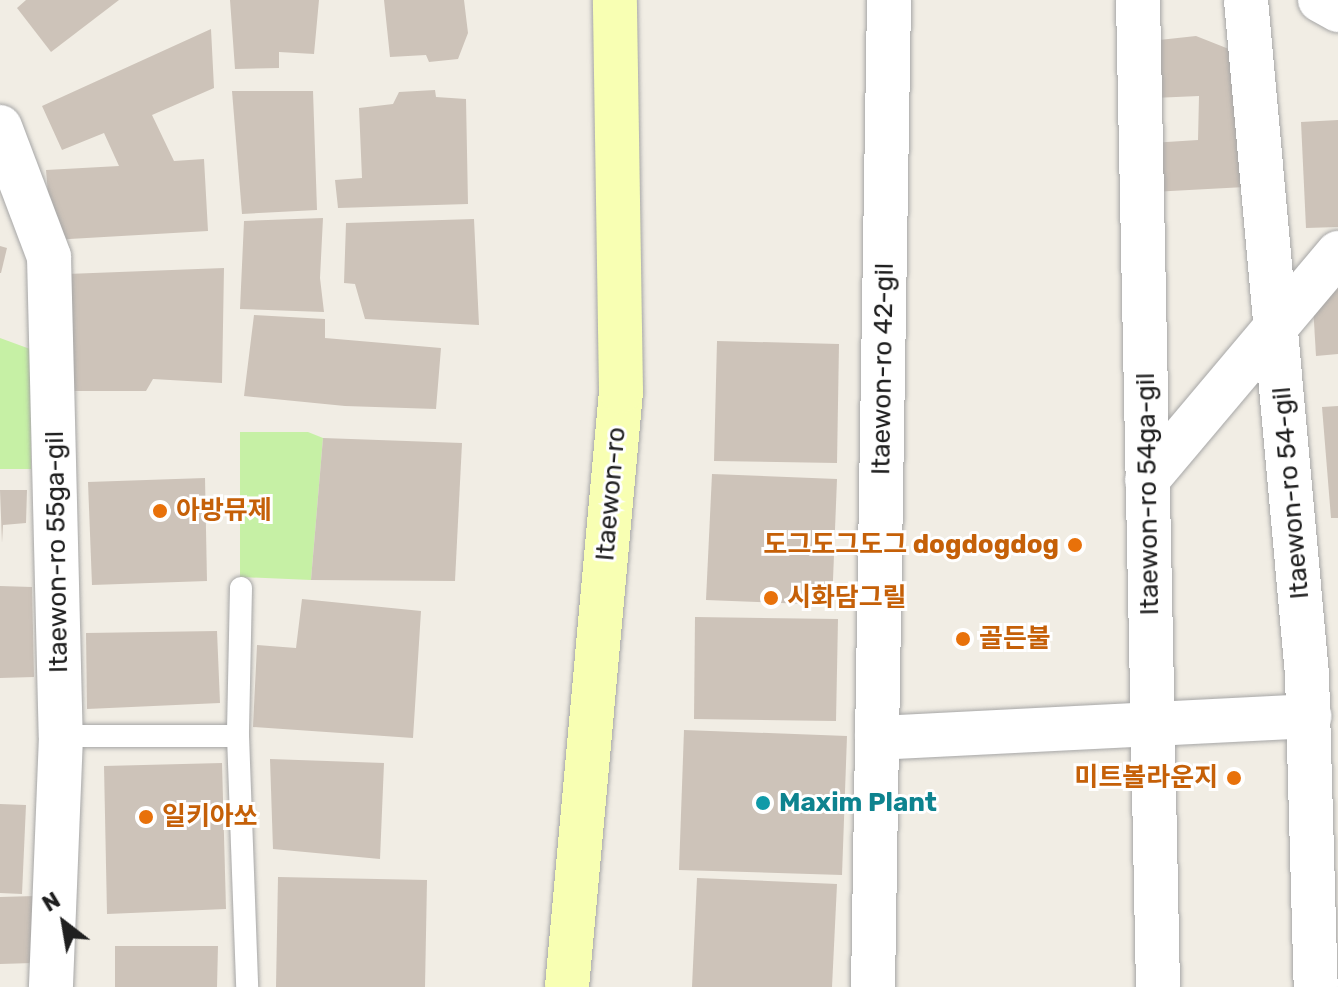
<!DOCTYPE html>
<html>
<head>
<meta charset="utf-8">
<style>
  body { margin:0 }
  #map { position:relative; width:1338px; height:987px; overflow:hidden; background:#f1ede4; font-family:Rubik,"Noto Sans KR",sans-serif }
  div>[style] { position:absolute }
  .grass>* { inset:0; background:#c6f0a5 }
  .building>* { inset:0; background:#cdc3b9 }
  .roads { filter:drop-shadow(0 0 2px #a6a6a6) drop-shadow(0 0 2px #a6a6a6) }
  .service>* { height:22px; margin:-11px; padding:0 11px; transform-origin:11px; border-radius:11px; background:#fff }
  .minor>* { height:44px; margin:-22px; padding:0 22px; transform-origin:22px; border-radius:22px; background:#fff }
  .secondary>* { height:44px; margin:-22px; padding:0 22px; transform-origin:22px; border-radius:22px; background:#f8ffb3 }
  .dots>* { width:22px; height:22px; translate:-50% -50%; box-sizing:border-box; border:4px solid #fff; border-radius:50% }
  span { translate:-50% -50%; white-space:nowrap; text-align:center; line-height:1.15; -webkit-text-stroke:6px #fff; paint-order:stroke }
  .street-label { font-size:26px; color:#1f1f1f }
  .food-label { font-size:26px; color:#c56008; font-weight:700 }
  .left { translate:0 -50%; text-align:left }
  .right { translate:-100% -50%; text-align:right }
  .culture-label { font-size:26px; color:#0d838f; font-weight:700 }
  .north { position:absolute; left:24px; top:883px; width:80px; height:80px; -webkit-text-stroke:6px #fff; paint-order:stroke; rotate:329deg; font-size:22px; font-weight:700; line-height:32px; text-align:center; color:#1f1f1f }
  .north::after { content:''; display:block; margin:auto; width:28px; height:36px; background:#1f1f1f; clip-path:polygon(50% 0,100% 100%,50% 72%,0 100%) }
</style>
</head>
<body>
<div id="map">
  <div class="grass">
    <i style="clip-path:polygon(0 338px,30px 349px,31px 469px,0 469px)"></i>
    <i style="clip-path:polygon(240px 432px,308px 432px,323px 438px,311px 580px,240px 577px)"></i>
  </div>
  <div class="building">
    <i style="clip-path:polygon(26px 0,119px 0,51px 52px,17px 8px)"></i>
    <i style="clip-path:polygon(230px 0,319px 0,314px 54px,279px 52px,279px 68px,235px 69px)"></i>
    <i style="clip-path:polygon(384px 0,464px 0,468px 33px,458px 59px,429px 62px,426px 55px,390px 57px)"></i>
    <i style="clip-path:polygon(211px 29px,214px 88px,152px 115px,174px 161px,204px 159px,208px 231px,52px 240px,46px 170px,119px 166px,104px 133px,62px 150px,42px 106px)"></i>
    <i style="clip-path:polygon(1196px 36px,1239px 53px,1245px 187px,1152px 192px,1151px 143px,1198px 140px,1199px 96px,1153px 98px,1150px 41px)"></i>
    <i style="clip-path:polygon(435px 90px,436px 97px,466px 99px,468px 204px,338px 208px,335px 180px,362px 178px,359px 108px,393px 104px,399px 92px)"></i>
    <i style="clip-path:polygon(232px 91px,313px 91px,317px 210px,242px 214px)"></i>
    <i style="clip-path:polygon(1338px 120px,1338px 227px,1306px 228px,1301px 122px)"></i>
    <i style="clip-path:polygon(323px 218px,320px 278px,324px 312px,240px 309px,244px 221px)"></i>
    <i style="clip-path:polygon(474px 219px,479px 325px,365px 319px,355px 284px,344px 283px,346px 223px)"></i>
    <i style="clip-path:polygon(0 246px,7px 248px,1px 273px,0 273px)"></i>
    <i style="clip-path:polygon(224px 268px,222px 383px,153px 379px,146px 391px,72px 391px,67px 274px)"></i>
    <i style="clip-path:polygon(1338px 269px,1338px 354px,1316px 356px,1311px 271px)"></i>
    <i style="clip-path:polygon(254px 315px,325px 319px,325px 338px,441px 348px,436px 409px,345px 406px,244px 396px)"></i>
    <i style="clip-path:polygon(717px 341px,839px 344px,837px 463px,714px 461px)"></i>
    <i style="clip-path:polygon(1338px 406px,1338px 518px,1331px 518px,1322px 407px)"></i>
    <i style="clip-path:polygon(323px 438px,462px 443px,455px 581px,311px 580px)"></i>
    <i style="clip-path:polygon(712px 474px,837px 479px,832px 605px,706px 600px)"></i>
    <i style="clip-path:polygon(205px 478px,207px 581px,92px 585px,88px 482px)"></i>
    <i style="clip-path:polygon(0 490px,27px 490px,26px 523px,3px 525px,2px 543px)"></i>
    <i style="clip-path:polygon(0 586px,32px 587px,34px 677px,0 678px)"></i>
    <i style="clip-path:polygon(302px 599px,421px 611px,413px 738px,253px 727px,257px 645px,296px 648px)"></i>
    <i style="clip-path:polygon(695px 617px,838px 619px,836px 721px,694px 719px)"></i>
    <i style="clip-path:polygon(217px 631px,220px 703px,87px 709px,86px 633px)"></i>
    <i style="clip-path:polygon(684px 730px,847px 736px,842px 875px,679px 870px)"></i>
    <i style="clip-path:polygon(270px 759px,384px 763px,380px 859px,273px 849px)"></i>
    <i style="clip-path:polygon(222px 763px,226px 909px,107px 914px,104px 766px)"></i>
    <i style="clip-path:polygon(0 804px,26px 805px,22px 894px,0 893px)"></i>
    <i style="clip-path:polygon(278px 877px,427px 880px,425px 987px,276px 987px)"></i>
    <i style="clip-path:polygon(697px 878px,837px 884px,832px 987px,692px 987px)"></i>
    <i style="clip-path:polygon(35px 896px,33px 963px,0 964px,0 897px)"></i>
    <i style="clip-path:polygon(115px 946px,218px 946px,217px 987px,115px 987px)"></i>
  </div>
  <div class="roads">
    <div class="service">
      <i style="left:241px;top:588px;width:148px;rotate:91.2deg"></i>
      <i style="left:238px;top:736px;width:251px;rotate:87.9deg"></i>
      <i style="left:61px;top:736px;width:177px"></i>
    </div>
    <div class="minor">
      <i style="left:1138px;top:0;width:987px;rotate:88.84deg"></i>
      <i style="left:1246px;top:0;width:677px;rotate:84.83deg"></i>
      <i style="left:1307px;top:674px;width:313px;rotate:88.4deg"></i>
      <i style="left:1320px;top:0;width:21px;rotate:29deg"></i>
      <i style="left:0;top:127px;width:139px;rotate:69.3deg"></i>
      <i style="left:49px;top:257px;width:479px;rotate:88.6deg"></i>
      <i style="left:61px;top:736px;width:251px;rotate:92.3deg"></i>
      <i style="left:1147px;top:480px;width:297px;rotate:-49.9deg"></i>
      <i style="left:877px;top:738px;width:433px;rotate:-2.9deg"></i>
      <i style="left:873px;top:987px;width:987px;rotate:-89.07deg"></i>
    </div>
    <div class="secondary">
      <i style="left:567px;top:987px;width:598px;rotate:-84.82deg"></i>
      <i style="left:621px;top:391px;width:391px;rotate:-90.9deg"></i>
    </div>
  </div>
  <div class="dots">
    <i style="left:160px;top:511px;background:#e8710a"></i>
    <i style="left:1075px;top:545px;background:#e8710a"></i>
    <i style="left:771px;top:598px;background:#e8710a"></i>
    <i style="left:963px;top:639px;background:#e8710a"></i>
    <i style="left:1234px;top:778px;background:#e8710a"></i>
    <i style="left:763px;top:803px;background:#0f9aa8"></i>
    <i style="left:146px;top:817px;background:#e8710a"></i>
  </div>
  <div class="street-label">
    <span style="left:883px;top:369px;rotate:-89deg">Itaewon-ro 42-gil</span>
    <span style="left:1291px;top:493px;rotate:-95deg">Itaewon-ro 54-gil</span>
    <span style="left:611px;top:494px;rotate:-85deg">Itaewon-ro</span>
    <span style="left:1148px;top:494px;rotate:-91deg">Itaewon-ro 54ga-gil</span>
    <span style="left:57px;top:552px;rotate:-91deg">Itaewon-ro 55ga-gil</span>
  </div>
  <div class="food-label">
    <span class="left" style="left:176px;top:511px">아방뮤제</span>
    <span class="right" style="left:1059px;top:545px">도그도그도그 dogdogdog</span>
    <span class="left" style="left:787px;top:598px">시화담그릴</span>
    <span class="left" style="left:979px;top:639px">골든불</span>
    <span class="right" style="left:1218px;top:778px">미트볼라운지</span>
    <span class="left" style="left:162px;top:817px">일키아쏘</span>
  </div>
  <div class="culture-label">
    <span class="left" style="left:779px;top:803px">Maxim Plant</span>
  </div>
  <div class="north">N</div>
</div>
</body>
</html>
